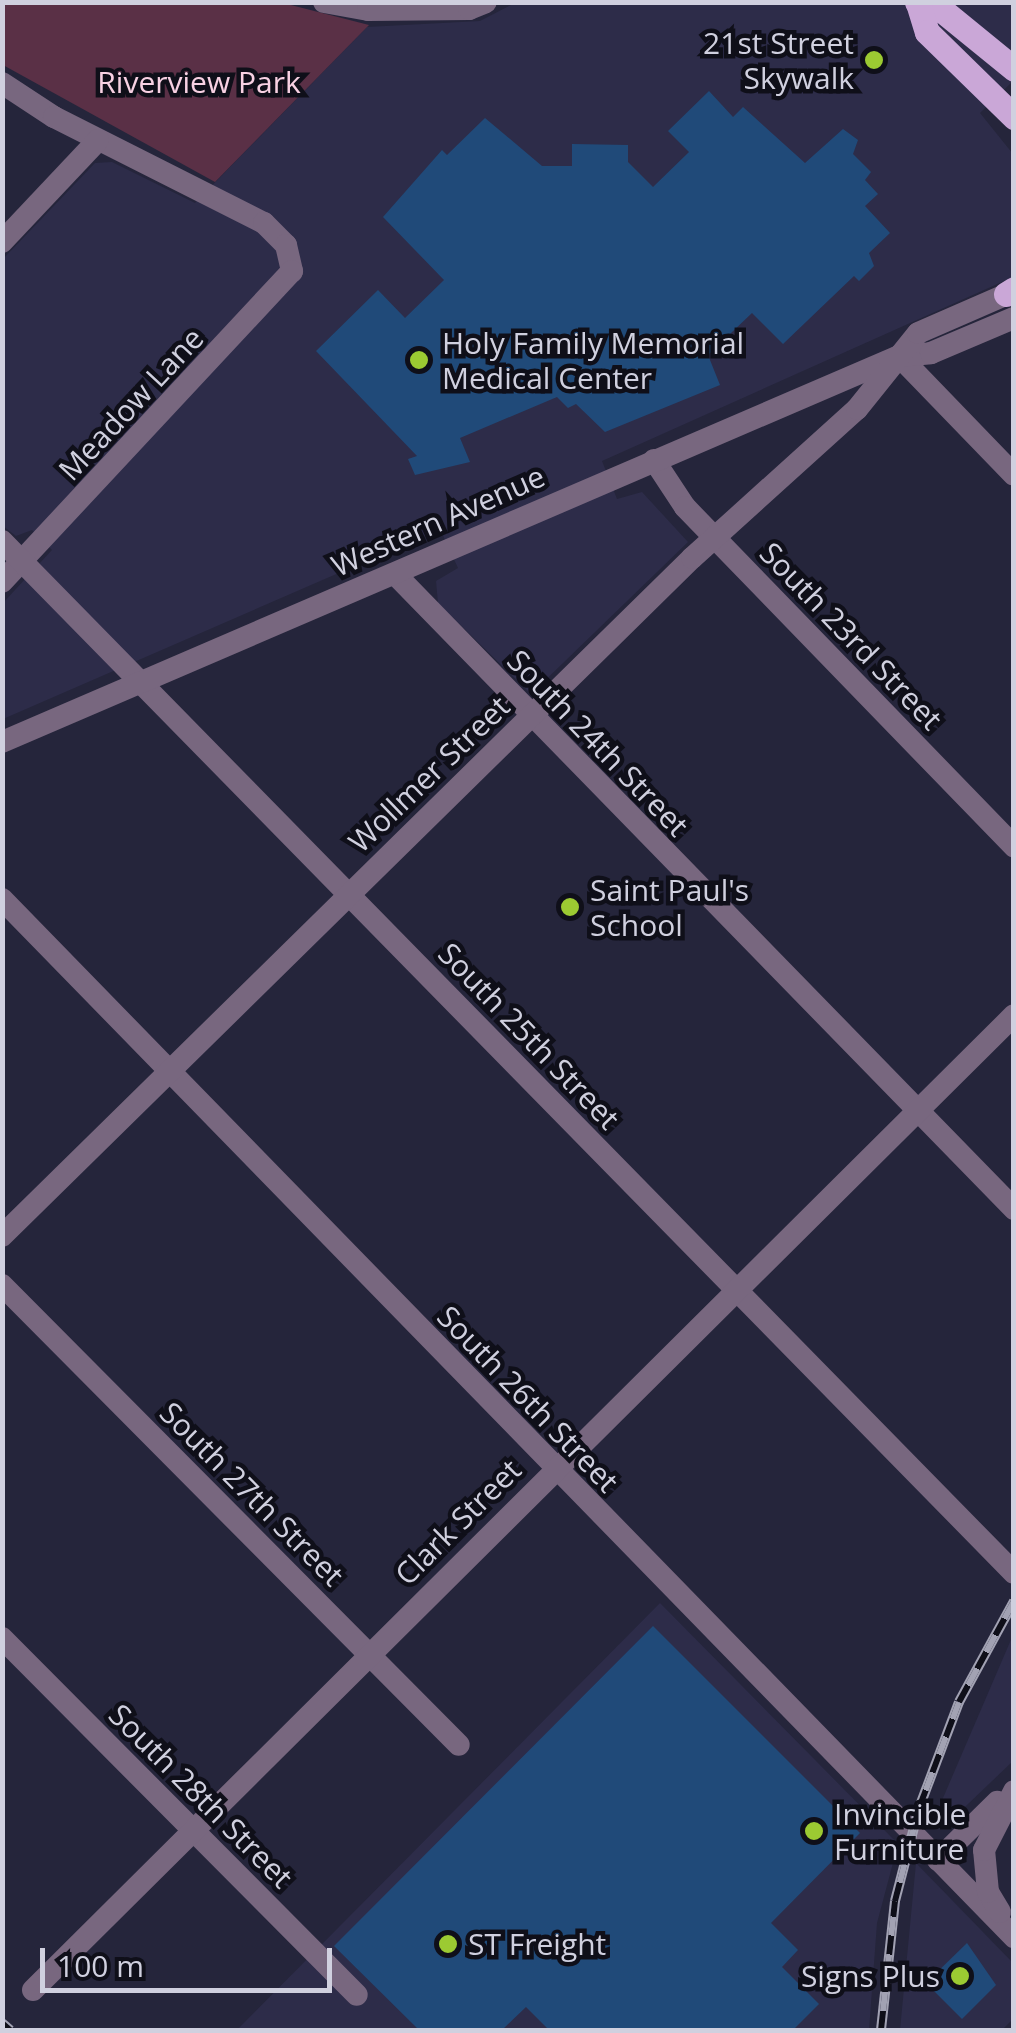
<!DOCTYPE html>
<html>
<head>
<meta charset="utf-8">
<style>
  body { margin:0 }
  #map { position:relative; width:1016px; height:2033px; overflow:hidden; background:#25253b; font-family:"Open Sans",sans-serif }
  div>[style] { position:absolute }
  .built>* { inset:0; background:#2d2c49 }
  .green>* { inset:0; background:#5a3046 }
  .building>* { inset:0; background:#204a79 }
  .minor>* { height:22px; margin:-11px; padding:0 11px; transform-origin:11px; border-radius:11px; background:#78677f }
  .major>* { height:25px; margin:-12.5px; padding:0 12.5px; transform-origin:12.5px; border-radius:12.5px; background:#caa7d7 }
  .rail>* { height:10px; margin-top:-5px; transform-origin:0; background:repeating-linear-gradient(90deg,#0f0f19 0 19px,#a2a2b3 0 38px); box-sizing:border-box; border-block:2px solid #a2a2b3 }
  .dots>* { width:28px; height:28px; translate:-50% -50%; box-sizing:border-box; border:5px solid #0f0f19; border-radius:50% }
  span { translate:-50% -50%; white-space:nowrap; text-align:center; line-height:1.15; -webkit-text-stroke:9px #0f0f19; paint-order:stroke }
  .poi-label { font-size:30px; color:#d0d0df }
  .right { translate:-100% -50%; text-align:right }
  .left { translate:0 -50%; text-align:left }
  .park-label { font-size:30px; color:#f8d1e3 }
  .street-label { font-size:30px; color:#d0d0df }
  .frame { position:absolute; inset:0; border:5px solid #d0d0df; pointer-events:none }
  .scale { position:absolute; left:40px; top:1948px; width:292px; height:45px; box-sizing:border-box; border:5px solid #d0d0df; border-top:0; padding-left:12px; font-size:30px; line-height:35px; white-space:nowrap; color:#d0d0df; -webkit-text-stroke:8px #0f0f19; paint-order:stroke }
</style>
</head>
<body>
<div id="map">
  <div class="built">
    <i style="clip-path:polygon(517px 2px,1013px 3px,1013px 81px,980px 113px,1013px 154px,1013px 277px,602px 461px,617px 499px,642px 492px,688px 542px,531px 694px,438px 603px,436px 581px,458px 568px,440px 529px,3px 719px,2px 604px,52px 550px,32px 530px,16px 536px,3px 526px,3px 259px,95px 163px,112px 162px,195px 203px,367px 27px,480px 21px)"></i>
    <i style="clip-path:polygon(660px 1603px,898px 1844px,877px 1923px,869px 2030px,237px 2030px)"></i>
    <i style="clip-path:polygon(1013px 1635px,1013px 1761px,945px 1826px,931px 1826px)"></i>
    <i style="clip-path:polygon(916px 1863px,1013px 1963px,1013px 2019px,1002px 2030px,900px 2030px)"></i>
  </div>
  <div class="green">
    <i style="clip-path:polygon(2px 3px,283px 3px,369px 25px,215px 182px,3px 65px)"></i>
  </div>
  <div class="building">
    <i style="clip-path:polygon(709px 91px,733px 117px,743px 107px,805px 163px,843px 129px,858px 140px,853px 154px,871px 172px,865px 180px,878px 194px,865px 206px,890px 233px,869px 253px,874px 266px,859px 281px,854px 276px,783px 344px,752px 313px,708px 355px,720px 385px,605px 432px,576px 404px,568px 408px,557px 397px,460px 438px,470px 462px,415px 475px,408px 459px,417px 456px,316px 351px,378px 290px,405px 318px,444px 280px,383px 217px,442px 150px,447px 155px,485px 118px,542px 166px,572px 166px,572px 144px,628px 145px,628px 162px,653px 187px,689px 152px,668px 131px)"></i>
    <i style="clip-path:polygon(653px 1626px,860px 1833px,771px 1923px,798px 1950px,782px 1967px,819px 2004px,793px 2030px,549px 2030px,526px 2007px,502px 2030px,419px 2030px,334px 1946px)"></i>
    <i style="clip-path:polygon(967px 1943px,996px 1985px,962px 2019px,926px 1983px)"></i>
  </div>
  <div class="minor">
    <i style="left:324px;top:2px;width:45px;rotate:10.3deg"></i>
    <i style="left:368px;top:10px;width:101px;rotate:-0.6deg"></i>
    <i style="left:469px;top:9px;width:18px;rotate:-22deg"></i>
    <i style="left:2px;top:83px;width:62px;rotate:33.2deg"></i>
    <i style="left:54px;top:117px;width:235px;rotate:26.8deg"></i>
    <i style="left:264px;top:223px;width:31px;rotate:45deg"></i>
    <i style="left:286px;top:245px;width:27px;rotate:77deg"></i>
    <i style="left:292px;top:271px;width:425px;rotate:133deg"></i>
    <i style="left:2px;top:242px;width:140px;rotate:-46.7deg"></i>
    <i style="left:899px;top:356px;width:165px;rotate:46deg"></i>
    <i style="left:654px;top:460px;width:56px;rotate:56.6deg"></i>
    <i style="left:685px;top:507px;width:473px;rotate:45.9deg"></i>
    <i style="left:2px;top:541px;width:1445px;rotate:45.56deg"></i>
    <i style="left:395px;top:574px;width:887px;rotate:45.73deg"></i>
    <i style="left:2px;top:742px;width:977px;rotate:-23.28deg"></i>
    <i style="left:899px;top:356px;width:32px;rotate:-5deg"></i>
    <i style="left:931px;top:353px;width:90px;rotate:-22.9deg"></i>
    <i style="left:2px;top:899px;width:1450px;rotate:45.73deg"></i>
    <i style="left:2px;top:1236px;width:967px;rotate:-44.5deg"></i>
    <i style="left:692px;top:558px;width:222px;rotate:-42.1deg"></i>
    <i style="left:857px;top:409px;width:97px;rotate:-51.2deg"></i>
    <i style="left:918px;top:333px;width:105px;rotate:-23.6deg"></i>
    <i style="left:2px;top:1285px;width:648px;rotate:45.19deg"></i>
    <i style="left:2px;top:1638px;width:503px;rotate:45.16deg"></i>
    <i style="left:938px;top:1860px;width:83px;rotate:-44.5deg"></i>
    <i style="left:1000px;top:1912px;width:23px;rotate:-121deg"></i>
    <i style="left:988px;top:1892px;width:42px;rotate:-95.4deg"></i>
    <i style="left:984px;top:1850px;width:66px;rotate:-63deg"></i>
    <i style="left:33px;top:1990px;width:1383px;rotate:-44.82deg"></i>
  </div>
  <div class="major">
    <i style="left:917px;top:2px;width:28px;rotate:19deg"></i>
    <i style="left:943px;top:11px;width:92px;rotate:39.2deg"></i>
    <i style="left:918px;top:3px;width:30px;rotate:73deg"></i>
    <i style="left:927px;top:32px;width:122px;rotate:44.3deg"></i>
    <i style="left:1006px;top:294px;width:9px;rotate:-32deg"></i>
  </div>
  <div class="rail">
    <i style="left:2px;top:2023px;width:11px;rotate:41deg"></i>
    <i style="left:881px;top:2030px;width:130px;rotate:-83.8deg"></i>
    <i style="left:895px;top:1901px;width:96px;rotate:-75.5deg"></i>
    <i style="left:919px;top:1808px;width:113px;rotate:-69.3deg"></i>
    <i style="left:959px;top:1702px;width:115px;rotate:-61.4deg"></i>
  </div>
  <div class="dots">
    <i style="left:874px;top:60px;background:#9cca32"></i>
    <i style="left:419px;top:360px;background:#9cca32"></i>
    <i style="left:570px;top:907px;background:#9cca32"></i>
    <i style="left:814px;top:1831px;background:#9cca32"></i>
    <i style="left:448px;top:1944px;background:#9cca32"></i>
    <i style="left:960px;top:1976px;background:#9cca32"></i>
  </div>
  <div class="poi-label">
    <span class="right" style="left:854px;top:60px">21st Street<br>Skywalk</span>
    <span class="left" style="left:442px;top:360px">Holy Family Memorial<br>Medical Center</span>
    <span class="left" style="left:590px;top:907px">Saint Paul's<br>School</span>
    <span class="left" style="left:834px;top:1831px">Invincible<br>Furniture</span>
    <span class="left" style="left:468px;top:1944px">ST Freight</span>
    <span class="right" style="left:940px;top:1976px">Signs Plus</span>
  </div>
  <div class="park-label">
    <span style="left:199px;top:82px">Riverview Park</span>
  </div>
  <div class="street-label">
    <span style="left:131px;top:404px;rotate:-47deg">Meadow Lane</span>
    <span style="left:438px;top:521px;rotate:-24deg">Western Avenue</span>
    <span style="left:851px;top:636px;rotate:46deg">South 23rd Street</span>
    <span style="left:598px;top:743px;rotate:46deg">South 24th Street</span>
    <span style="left:429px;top:774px;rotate:-44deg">Wollmer Street</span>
    <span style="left:529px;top:1036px;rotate:46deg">South 25th Street</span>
    <span style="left:528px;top:1399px;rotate:46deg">South 26th Street</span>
    <span style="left:252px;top:1494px;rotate:45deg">South 27th Street</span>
    <span style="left:458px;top:1522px;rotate:-45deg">Clark Street</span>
    <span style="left:201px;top:1796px;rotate:45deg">South 28th Street</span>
  </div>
  <div class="frame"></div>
  <div class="scale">100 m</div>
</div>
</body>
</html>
